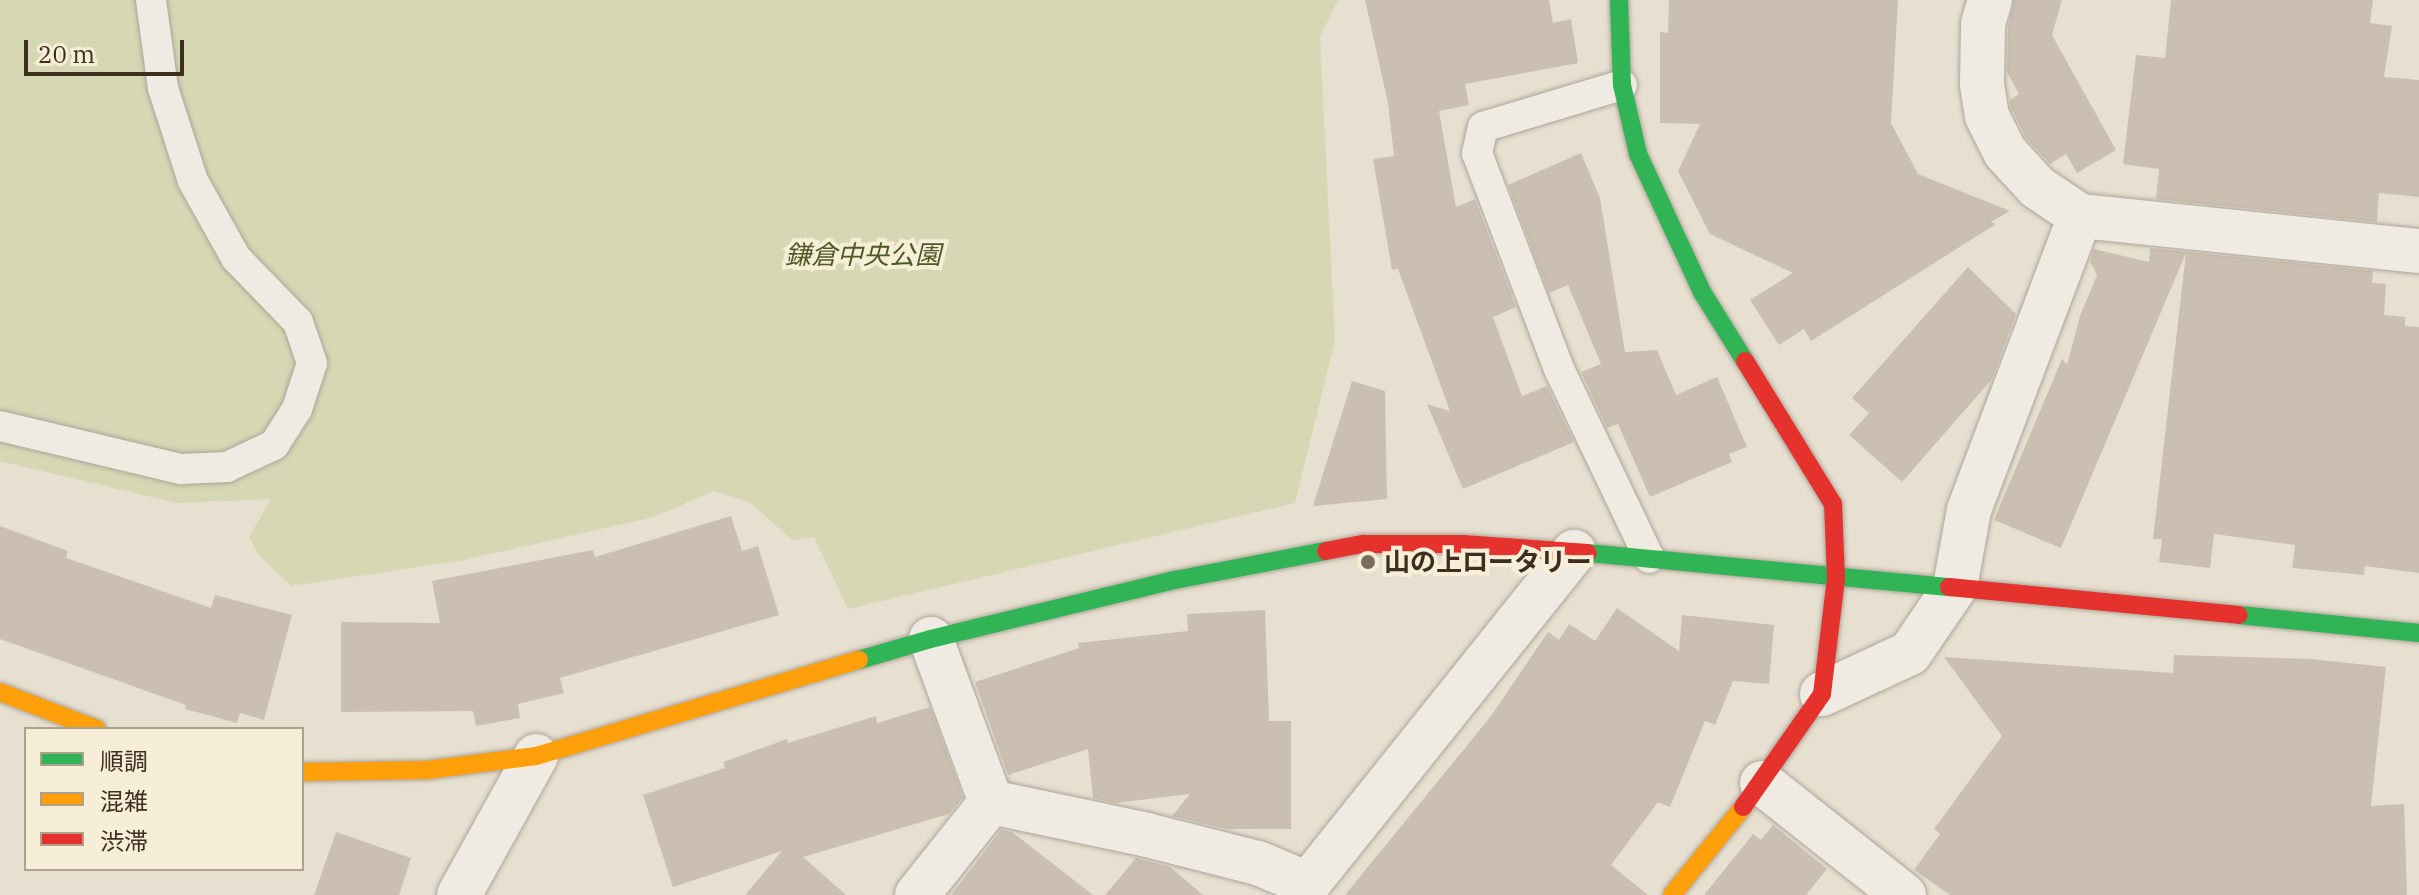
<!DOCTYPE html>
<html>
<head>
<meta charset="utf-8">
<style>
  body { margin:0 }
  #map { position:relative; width:2419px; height:895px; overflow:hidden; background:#e7e0d1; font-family:"IBM Plex Serif","Noto Sans JP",serif }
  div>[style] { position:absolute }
  .green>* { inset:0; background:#d6d7b3 }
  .building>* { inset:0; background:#cbbfb2 }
  .roads { filter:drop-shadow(0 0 2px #ada599) drop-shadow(0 0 2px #ada599) }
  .lane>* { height:30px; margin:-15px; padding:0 15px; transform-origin:15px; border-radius:15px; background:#efebe3 }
  .street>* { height:44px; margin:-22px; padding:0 22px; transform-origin:22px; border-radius:22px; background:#efebe3 }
  .fast>* { height:18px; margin:-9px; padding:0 9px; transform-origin:9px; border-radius:9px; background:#30b455 }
  .slow>* { height:18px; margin:-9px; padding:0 9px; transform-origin:9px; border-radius:9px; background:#ff9f0a }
  .jam>* { height:18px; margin:-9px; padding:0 9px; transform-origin:9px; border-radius:9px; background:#e5322d }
  .dots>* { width:22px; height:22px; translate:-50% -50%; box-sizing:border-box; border:4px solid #f7eed8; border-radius:50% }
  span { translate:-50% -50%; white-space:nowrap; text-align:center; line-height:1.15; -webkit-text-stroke:8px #f7eed8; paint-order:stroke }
  .park-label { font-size:26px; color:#4d5a26; font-style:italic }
  .poi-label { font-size:26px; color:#3d2e20; font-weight:700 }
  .left { translate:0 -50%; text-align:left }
  .legend { position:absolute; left:24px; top:727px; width:280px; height:144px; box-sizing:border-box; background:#f7eed8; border:2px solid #ada18e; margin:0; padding:10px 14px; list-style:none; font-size:24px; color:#3d2e20 }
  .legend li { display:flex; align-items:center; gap:16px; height:40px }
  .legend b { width:40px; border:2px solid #ada18e }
  .scale { position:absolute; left:24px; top:40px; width:160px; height:36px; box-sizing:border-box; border:4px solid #3d2e20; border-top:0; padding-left:10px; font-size:24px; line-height:28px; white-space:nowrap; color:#3d2e20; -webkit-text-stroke:6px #f7eed8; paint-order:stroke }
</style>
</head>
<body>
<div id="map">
  <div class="green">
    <i style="clip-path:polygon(0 0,1338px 0,1320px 37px,1335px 340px,1295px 503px,848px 609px,814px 537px,792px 540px,751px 503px,714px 491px,654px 517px,464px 560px,291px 586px,258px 554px,249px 537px,271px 499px,177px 503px,0 461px)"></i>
  </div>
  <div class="building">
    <i style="clip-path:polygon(1365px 0,1549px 0,1553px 23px,1571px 19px,1578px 63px,1465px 84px,1469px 105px,1439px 111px,1456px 207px,1475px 199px,1516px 307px,1493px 317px,1522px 396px,1547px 386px,1574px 442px,1463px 489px,1427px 404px,1450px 411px,1398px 269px,1392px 270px,1373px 159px,1394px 156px,1388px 103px)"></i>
    <i style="clip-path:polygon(1669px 0,1898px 0,1891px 123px,1918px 174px,2010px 211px,1991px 222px,1996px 224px,1811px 341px,1804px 329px,1779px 345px,1750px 300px,1793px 273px,1710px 234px,1678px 171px,1700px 124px,1660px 123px,1660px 32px,1668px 33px)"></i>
    <i style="clip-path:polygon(2014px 0,2062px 0,2052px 35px,2116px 150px,2077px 173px,2066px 154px,2050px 164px,2026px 138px,2011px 108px,2010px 100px,2019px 94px,2007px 72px,2008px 28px)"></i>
    <i style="clip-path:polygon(2171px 0,2373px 0,2370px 23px,2392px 26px,2384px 77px,2419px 80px,2419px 197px,2379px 193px,2377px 222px,2156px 199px,2159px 169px,2123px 164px,2136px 55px,2165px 58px)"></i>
    <i style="clip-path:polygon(1581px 153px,1600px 198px,1625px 352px,1657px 350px,1676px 395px,1717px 377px,1747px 447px,1729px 454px,1732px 462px,1650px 497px,1618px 424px,1607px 428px,1581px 372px,1601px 364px,1568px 285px,1549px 293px,1508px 185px)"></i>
    <i style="clip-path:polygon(2150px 248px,2373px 271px,2372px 283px,2386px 284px,2384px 315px,2405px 317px,2405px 326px,2419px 327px,2419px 573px,2365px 566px,2364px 575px,2292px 568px,2295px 545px,2214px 534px,2210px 568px,2159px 562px,2162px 539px,2153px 539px,2186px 253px,2061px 548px,1994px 520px,2062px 359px,2067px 365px,2080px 316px,2097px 275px,2090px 261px,2094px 249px,2149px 262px)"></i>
    <i style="clip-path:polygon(1968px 267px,2016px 314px,1992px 379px,1902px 482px,1849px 435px,1869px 413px,1852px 398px)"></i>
    <i style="clip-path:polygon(1352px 381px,1385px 391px,1387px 499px,1313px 506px)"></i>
    <i style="clip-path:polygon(731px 516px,742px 551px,758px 546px,779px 615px,560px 678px,564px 693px,518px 704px,520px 718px,476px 726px,473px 711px,341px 712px,341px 622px,440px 623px,432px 581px,593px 550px,595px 557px)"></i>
    <i style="clip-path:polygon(0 526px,68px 551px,66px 558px,211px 608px,215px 595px,292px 615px,264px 720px,240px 713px,237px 723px,185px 709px,186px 705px,0 639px)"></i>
    <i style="clip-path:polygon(1617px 608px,1679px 651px,1682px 615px,1774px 625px,1769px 684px,1733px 681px,1715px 725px,1705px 721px,1670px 807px,1658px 802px,1611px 865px,1648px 895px,1345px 895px,1491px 716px,1548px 632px,1559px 640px,1569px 624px,1595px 641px)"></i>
    <i style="clip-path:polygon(1265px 610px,1269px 721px,1291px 721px,1291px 829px,1226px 829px,1172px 816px,1190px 794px,1115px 803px,1093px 798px,1088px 749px,1008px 775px,975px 682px,1079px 648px,1078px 643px,1188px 631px,1187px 614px)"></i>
    <i style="clip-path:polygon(2174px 655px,2311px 659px,2386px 667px,2371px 806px,2404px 804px,2407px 895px,1950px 895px,1914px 870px,1940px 834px,1934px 829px,2002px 736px,1944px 657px,2173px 673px)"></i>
    <i style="clip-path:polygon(930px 707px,963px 797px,949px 814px,803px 857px,846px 895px,745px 895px,782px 851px,673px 887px,643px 795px,725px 768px,723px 762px,787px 739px,788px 743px,876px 716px,877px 723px)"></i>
    <i style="clip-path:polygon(1773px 825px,1827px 869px,1806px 895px,1704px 895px,1753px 834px,1761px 840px)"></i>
    <i style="clip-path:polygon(1001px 830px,1012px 832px,1093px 895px,951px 895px)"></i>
    <i style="clip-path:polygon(336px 832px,411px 858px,399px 895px,314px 895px)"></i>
    <i style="clip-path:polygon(1136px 858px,1170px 867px,1203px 895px,1105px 895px)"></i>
  </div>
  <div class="roads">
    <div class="lane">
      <i style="left:1622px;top:85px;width:145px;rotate:163.2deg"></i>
      <i style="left:1483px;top:127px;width:27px;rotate:103deg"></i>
      <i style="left:1477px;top:153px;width:233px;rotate:69.2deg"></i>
      <i style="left:1560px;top:371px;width:207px;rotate:64.5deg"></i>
      <i style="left:0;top:426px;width:186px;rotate:13.4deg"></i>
      <i style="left:181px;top:469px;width:46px;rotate:-2.5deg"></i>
      <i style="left:227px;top:467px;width:52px;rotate:-25.1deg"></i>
      <i style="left:274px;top:445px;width:43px;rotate:-57.4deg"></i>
      <i style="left:297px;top:409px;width:48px;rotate:-71.9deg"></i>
      <i style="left:312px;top:363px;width:43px;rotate:-108.9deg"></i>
      <i style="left:298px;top:322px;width:89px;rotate:-134.1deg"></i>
      <i style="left:236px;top:258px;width:88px;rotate:-119.2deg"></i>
      <i style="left:193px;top:181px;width:98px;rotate:-107.9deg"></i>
      <i style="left:163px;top:88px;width:89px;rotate:-97.8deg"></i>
    </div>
    <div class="street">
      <i style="left:2080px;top:216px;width:341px;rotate:5.9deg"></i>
      <i style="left:931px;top:639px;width:174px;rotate:69.8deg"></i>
      <i style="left:991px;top:802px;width:159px;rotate:11.9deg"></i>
      <i style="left:1147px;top:835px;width:114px;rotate:14.2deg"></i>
      <i style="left:1258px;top:863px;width:54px;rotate:22.8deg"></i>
      <i style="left:1822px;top:694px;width:97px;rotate:-25deg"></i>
      <i style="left:1910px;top:653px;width:80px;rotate:-55.7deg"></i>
      <i style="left:1955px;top:587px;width:78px;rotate:-79.7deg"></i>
      <i style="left:1969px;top:510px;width:314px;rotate:-69.3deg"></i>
      <i style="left:2080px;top:216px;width:52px;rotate:-146deg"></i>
      <i style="left:2037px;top:187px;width:47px;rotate:-132.4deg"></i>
      <i style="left:2005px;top:152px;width:40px;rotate:-116.6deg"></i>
      <i style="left:1987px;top:116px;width:32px;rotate:-99deg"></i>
      <i style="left:1982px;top:84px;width:60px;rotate:-89deg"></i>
      <i style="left:1983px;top:24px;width:25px;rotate:-74deg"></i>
      <i style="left:1762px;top:783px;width:181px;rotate:38.3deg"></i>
      <i style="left:459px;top:895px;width:159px;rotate:-61deg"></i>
      <i style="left:917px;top:895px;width:119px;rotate:-51.5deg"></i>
      <i style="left:1299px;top:895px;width:440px;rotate:-51.3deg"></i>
    </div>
    <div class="fast">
      <i style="left:1619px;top:0;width:85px;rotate:88deg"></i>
      <i style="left:1622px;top:85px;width:71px;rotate:76.9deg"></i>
      <i style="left:1638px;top:154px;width:152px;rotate:65.1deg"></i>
      <i style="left:1702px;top:292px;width:81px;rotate:58.1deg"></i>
      <i style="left:1588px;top:553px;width:363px;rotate:5.4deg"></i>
      <i style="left:2239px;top:615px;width:181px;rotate:5.7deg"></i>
      <i style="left:859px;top:660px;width:75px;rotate:-16.3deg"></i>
      <i style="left:931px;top:639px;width:251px;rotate:-13.6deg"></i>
      <i style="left:1175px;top:580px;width:154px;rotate:-10.9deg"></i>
    </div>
    <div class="slow">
      <i style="left:0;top:692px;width:104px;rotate:20.9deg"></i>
      <i style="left:302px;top:772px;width:125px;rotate:-0.9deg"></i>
      <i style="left:427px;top:770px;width:110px;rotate:-7.3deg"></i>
      <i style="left:536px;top:756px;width:337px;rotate:-16.6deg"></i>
      <i style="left:1672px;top:895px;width:113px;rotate:-51.1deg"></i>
    </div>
    <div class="jam">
      <i style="left:1326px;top:551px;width:38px;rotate:-11deg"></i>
      <i style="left:1363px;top:544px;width:100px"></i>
      <i style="left:1463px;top:544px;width:125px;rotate:4.1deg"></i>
      <i style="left:1949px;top:587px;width:291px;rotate:5.5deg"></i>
      <i style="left:1743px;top:807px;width:138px;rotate:-55deg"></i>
      <i style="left:1822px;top:694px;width:117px;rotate:-83.1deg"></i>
      <i style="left:1836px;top:578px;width:74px;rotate:-92.3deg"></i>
      <i style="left:1833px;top:504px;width:168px;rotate:-121.6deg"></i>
    </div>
  </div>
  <div class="dots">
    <i style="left:1368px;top:562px;background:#786c5e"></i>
  </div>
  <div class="park-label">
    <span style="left:863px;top:255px">鎌倉中央公園</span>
  </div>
  <div class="poi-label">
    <span class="left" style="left:1384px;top:562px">山の上ロータリー</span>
  </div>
  <ul class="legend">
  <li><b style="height:10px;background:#30b455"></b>順調</li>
  <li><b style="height:10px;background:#ff9f0a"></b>混雑</li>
  <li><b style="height:10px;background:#e5322d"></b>渋滞</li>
  </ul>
  <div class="scale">20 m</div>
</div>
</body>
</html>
